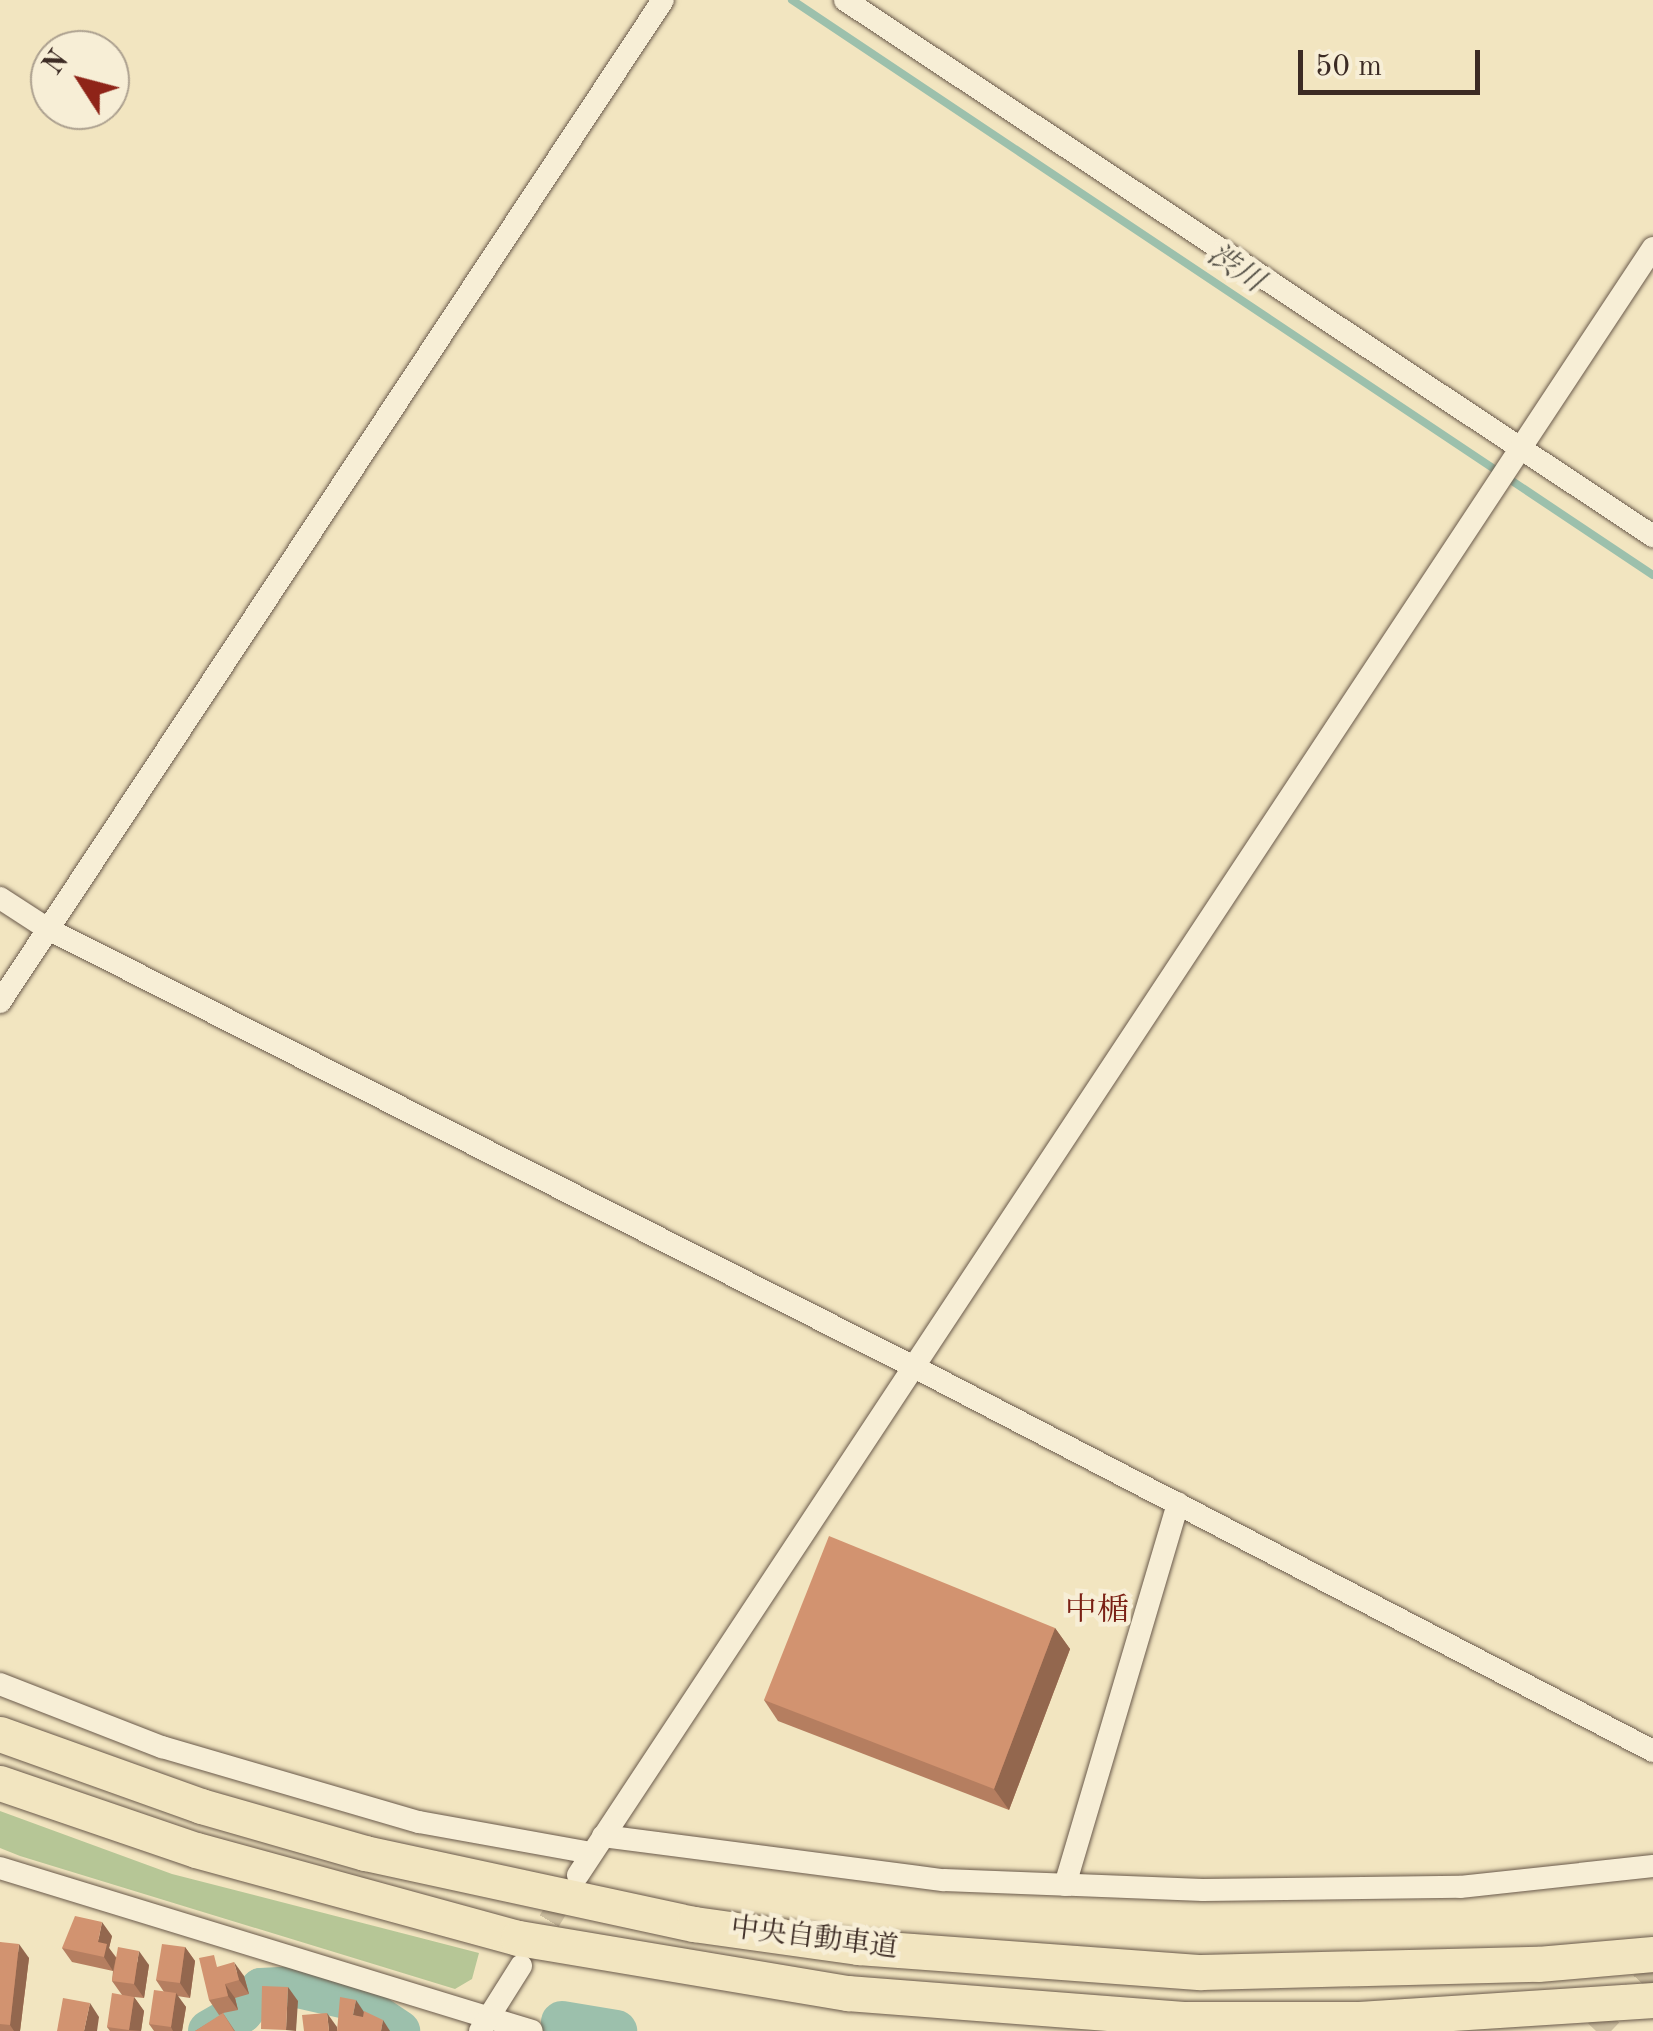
<!DOCTYPE html>
<html>
<head>
<meta charset="utf-8">
<style>
  body { margin:0 }
  #map { position:relative; width:1653px; height:2031px; overflow:hidden; background:#f2e5c0; font-family:"Old Standard TT","Noto Serif JP",serif }
  div>[style] { position:absolute }
  .green>* { inset:0; background:#b6c696 }
  .stream>* { height:8px; margin:-4px; padding:0 4px; transform-origin:4px; border-radius:4px; background:#9cc0ac }
  .river>* { height:42px; margin:-21px; padding:0 21px; transform-origin:21px; border-radius:21px; background:#9cc0ac }
  .minor-tunnel>* { height:22px; margin-top:-11px; transform-origin:0; background:repeating-linear-gradient(90deg,#cec0a1 0 22px,transparent 0 33px) }
  .roads { filter:drop-shadow(0 0 2px #6a5a4b) drop-shadow(0 0 2px #6a5a4b) }
  .minor>* { height:22px; margin:-11px; padding:0 11px; transform-origin:11px; border-radius:11px; background:#f7eed6 }
  .highway>* { height:35px; margin:-17.5px; padding:0 17.5px; transform-origin:17.5px; border-radius:17.5px; background:#f2e5c0 }
  .wall>* { inset:0; background:#b57e60 }
  .shaded-wall>* { inset:0; background:#93674e }
  .building>* { inset:0; background:#d29370 }
  span { translate:-50% -50%; white-space:nowrap; text-align:center; line-height:1.15; -webkit-text-stroke:9px #f7eed6; paint-order:stroke }
  .street-label { font-size:28px; color:#3c2b24 }
  .water-label { font-size:30px; color:#545046; font-style:italic }
  .quarter-label { font-size:32px; color:#7a1f14 }
  .north { position:absolute; left:30px; top:30px; width:100px; height:100px; box-sizing:border-box; background:#f7eed6; border:2px solid #aca08f; border-radius:50%; rotate:306deg; font-size:28px; font-weight:700; line-height:40px; text-align:center; color:#3c2b24 }
  .north::after { content:''; display:block; margin:auto; width:35px; height:45px; background:#8f2418; clip-path:polygon(50% 0,100% 100%,50% 72%,0 100%) }
  .scale { position:absolute; left:1298px; top:50px; width:182px; height:45px; box-sizing:border-box; border:5px solid #3c2b24; border-top:0; padding-left:12px; font-size:30px; line-height:35px; white-space:nowrap; color:#3c2b24; -webkit-text-stroke:8px #f7eed6; paint-order:stroke }
</style>
</head>
<body>
<div id="map">
  <div class="green">
    <i style="clip-path:polygon(0 1811px,172px 1874px,479px 1953px,472px 1979px,455px 1989px,20px 1856px,0 1848px)"></i>
  </div>
  <div class="stream">
    <i style="left:792px;top:0;width:1035px;rotate:33.74deg"></i>
  </div>
  <div class="river">
    <i style="left:562px;top:2022px;width:55px;rotate:9.5deg"></i>
    <i style="left:209px;top:2031px;width:38px;rotate:-30deg"></i>
    <i style="left:242px;top:2012px;width:30px;rotate:-50deg"></i>
    <i style="left:261px;top:1989px;width:37px;rotate:-3deg"></i>
    <i style="left:298px;top:1987px;width:54px;rotate:12.8deg"></i>
    <i style="left:351px;top:1999px;width:58px;rotate:33.7deg"></i>
  </div>
  <div class="minor-tunnel">
    <i style="left:532px;top:1949px;width:73px;rotate:-58.5deg"></i>
    <i style="left:1596px;top:2031px;width:83px;rotate:-46.5deg"></i>
  </div>
  <div class="roads">
    <div class="minor">
      <i style="left:845px;top:0;width:970px;rotate:33.56deg"></i>
      <i style="left:0;top:898px;width:57px;rotate:32.9deg"></i>
      <i style="left:48px;top:929px;width:975px;rotate:26.83deg"></i>
      <i style="left:918px;top:1369px;width:828px;rotate:27.46deg"></i>
      <i style="left:0;top:1002px;width:1201px;rotate:-56.51deg"></i>
      <i style="left:0;top:1684px;width:174px;rotate:21.3deg"></i>
      <i style="left:162px;top:1747px;width:268px;rotate:16.3deg"></i>
      <i style="left:419px;top:1822px;width:175px;rotate:10.2deg"></i>
      <i style="left:603px;top:1836px;width:344px;rotate:7.4deg"></i>
      <i style="left:944px;top:1880px;width:259px;rotate:2.2deg"></i>
      <i style="left:1203px;top:1890px;width:257px;rotate:-0.7deg"></i>
      <i style="left:1460px;top:1887px;width:194px;rotate:-6.2deg"></i>
      <i style="left:0;top:1868px;width:556px;rotate:17.03deg"></i>
      <i style="left:578px;top:1875px;width:1950px;rotate:-56.55deg"></i>
      <i style="left:1065px;top:1885px;width:398px;rotate:-73.5deg"></i>
      <i style="left:480px;top:2031px;width:77px;rotate:-57.8deg"></i>
    </div>
    <div class="highway">
      <i style="left:0;top:1734px;width:214px;rotate:19.7deg"></i>
      <i style="left:201px;top:1806px;width:171px;rotate:16deg"></i>
      <i style="left:365px;top:1853px;width:337px;rotate:12.2deg"></i>
      <i style="left:694px;top:1924px;width:166px;rotate:8deg"></i>
      <i style="left:858px;top:1947px;width:344px;rotate:4.2deg"></i>
      <i style="left:1201px;top:1972px;width:337px;rotate:-1.4deg"></i>
      <i style="left:1538px;top:1964px;width:115px;rotate:-5deg"></i>
      <i style="left:0;top:1783px;width:207px;rotate:18.9deg"></i>
      <i style="left:196px;top:1850px;width:334px;rotate:15.3deg"></i>
      <i style="left:518px;top:1938px;width:334px;rotate:9.5deg"></i>
      <i style="left:847px;top:1993px;width:337px;rotate:4.4deg"></i>
      <i style="left:1183px;top:2019px;width:176px"></i>
      <i style="left:1359px;top:2019px;width:295px;rotate:-3.7deg"></i>
    </div>
  </div>
  <div class="wall">
    <i style="clip-path:polygon(1055px 1628px,1070px 1649px,1009px 1810px,778px 1721px,764px 1700px)"></i>
    <i style="clip-path:polygon(112px 1936px,109px 1948px,116px 1957px,149px 1965px,144px 1998px,134px 1997px,144px 2011px,141px 2031px,110px 2031px,107px 2027px,122px 1995px,112px 1981px,113px 1971px,72px 1962px,62px 1948px)"></i>
    <i style="clip-path:polygon(0 1942px,29px 1958px,20px 2031px,0 2031px)"></i>
    <i style="clip-path:polygon(185px 1947px,195px 1961px,190px 1998px,177px 1996px,186px 2007px,182px 2031px,154px 2031px,149px 2024px,164px 1992px,156px 1980px)"></i>
    <i style="clip-path:polygon(222px 1966px,244px 1976px,249px 1994px,235px 1998px,238px 2010px,223px 2013px,235px 2031px,195px 2031px,223px 2014px,219px 2015px,209px 2000px)"></i>
  </div>
  <div class="shaded-wall">
    <i style="clip-path:polygon(1055px 1628px,1070px 1649px,1009px 1810px,994px 1789px)"></i>
    <i style="clip-path:polygon(102px 1922px,112px 1936px,109px 1948px,116px 1958px,113px 1971px,104px 1957px,98px 1942px)"></i>
    <i style="clip-path:polygon(19px 1944px,29px 1958px,20px 2031px,14px 2031px,10px 2025px)"></i>
    <i style="clip-path:polygon(185px 1947px,195px 1961px,190px 1998px,180px 1983px)"></i>
    <i style="clip-path:polygon(139px 1951px,149px 1965px,144px 1998px,134px 1984px)"></i>
    <i style="clip-path:polygon(234px 1962px,244px 1976px,249px 1994px,239px 1980px)"></i>
    <i style="clip-path:polygon(225px 1984px,235px 1998px,238px 2010px,228px 1996px)"></i>
    <i style="clip-path:polygon(288px 1987px,298px 2001px,296px 2031px,286px 2030px)"></i>
    <i style="clip-path:polygon(176px 1993px,186px 2007px,182px 2031px,173px 2031px,171px 2027px)"></i>
    <i style="clip-path:polygon(134px 1997px,144px 2011px,141px 2031px,129px 2030px)"></i>
    <i style="clip-path:polygon(356px 2000px,370px 2021px,353px 2015px)"></i>
    <i style="clip-path:polygon(90px 2003px,99px 2017px,97px 2031px,84px 2031px)"></i>
    <i style="clip-path:polygon(327px 2013px,337px 2027px,337px 2031px,329px 2031px)"></i>
    <i style="clip-path:polygon(383px 2020px,390px 2031px,381px 2031px)"></i>
  </div>
  <div class="building">
    <i style="clip-path:polygon(829px 1536px,1055px 1628px,994px 1789px,764px 1700px)"></i>
    <i style="clip-path:polygon(75px 1916px,102px 1922px,98px 1942px,107px 1944px,104px 1957px,62px 1948px)"></i>
    <i style="clip-path:polygon(0 1942px,19px 1944px,10px 2025px,0 2024px)"></i>
    <i style="clip-path:polygon(162px 1944px,185px 1947px,180px 1983px,156px 1980px)"></i>
    <i style="clip-path:polygon(118px 1947px,139px 1951px,134px 1984px,112px 1981px)"></i>
    <i style="clip-path:polygon(214px 1955px,217px 1967px,234px 1962px,239px 1980px,225px 1984px,228px 1996px,209px 2000px,199px 1958px)"></i>
    <i style="clip-path:polygon(262px 1986px,288px 1987px,286px 2030px,261px 2029px)"></i>
    <i style="clip-path:polygon(154px 1990px,176px 1993px,171px 2027px,149px 2024px)"></i>
    <i style="clip-path:polygon(112px 1993px,134px 1997px,129px 2030px,107px 2027px)"></i>
    <i style="clip-path:polygon(340px 1997px,356px 2000px,353px 2015px,363px 2017px,364px 2011px,383px 2020px,381px 2031px,337px 2031px)"></i>
    <i style="clip-path:polygon(63px 1998px,90px 2003px,84px 2031px,57px 2031px)"></i>
    <i style="clip-path:polygon(223px 2013px,234px 2031px,195px 2031px)"></i>
    <i style="clip-path:polygon(327px 2013px,329px 2031px,304px 2031px,302px 2015px)"></i>
  </div>
  <div class="street-label">
    <span style="left:814px;top:1939px;rotate:7deg">中央自動車道</span>
  </div>
  <div class="water-label">
    <span style="left:1235px;top:269px;rotate:34deg">渋川</span>
  </div>
  <div class="quarter-label">
    <span style="left:1097px;top:1612px">中楯</span>
  </div>
  <div class="north">N</div>
  <div class="scale">50 m</div>
</div>
</body>
</html>
